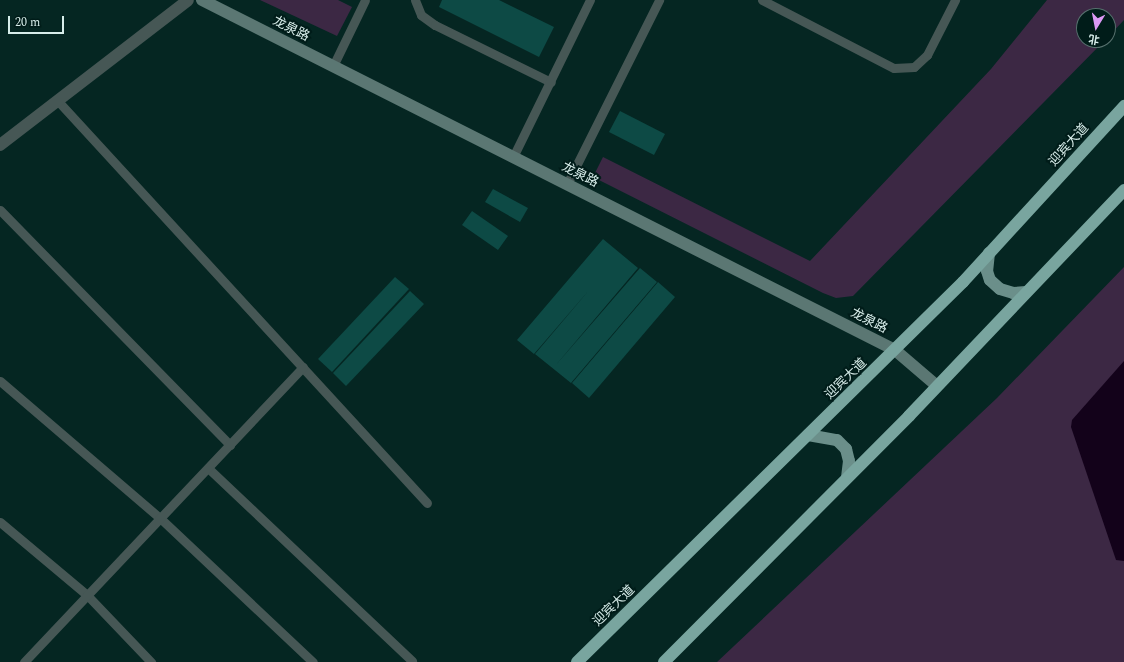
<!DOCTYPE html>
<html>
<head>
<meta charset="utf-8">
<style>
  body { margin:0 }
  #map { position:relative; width:1124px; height:662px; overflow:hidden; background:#052622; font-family:Spectral,"Noto Sans SC",serif }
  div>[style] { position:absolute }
  .green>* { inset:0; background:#3c2844 }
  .water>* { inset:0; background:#13021a }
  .building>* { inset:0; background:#0d4a45 }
  .lane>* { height:9px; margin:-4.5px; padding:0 4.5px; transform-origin:4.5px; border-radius:4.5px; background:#465755 }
  .street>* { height:12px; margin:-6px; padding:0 6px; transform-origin:6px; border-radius:6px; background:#465755 }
  .secondary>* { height:12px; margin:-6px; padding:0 6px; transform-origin:6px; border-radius:6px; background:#5b7773 }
  .primary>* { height:12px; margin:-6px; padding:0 6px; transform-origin:6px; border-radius:6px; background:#6b8f8a }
  .highway>* { height:12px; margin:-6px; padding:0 6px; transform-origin:6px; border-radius:6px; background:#79a59f }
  span { translate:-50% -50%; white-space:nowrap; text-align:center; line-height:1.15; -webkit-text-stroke:4px #001c19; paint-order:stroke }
  .street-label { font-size:13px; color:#d7edea }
  .north { position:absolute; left:1076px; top:8px; width:40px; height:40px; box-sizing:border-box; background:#001c19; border:1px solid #56706d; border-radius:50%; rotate:190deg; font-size:11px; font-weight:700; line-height:16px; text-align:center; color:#d7edea }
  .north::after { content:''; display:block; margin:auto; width:14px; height:18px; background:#db99f5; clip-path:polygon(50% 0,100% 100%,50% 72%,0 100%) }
  .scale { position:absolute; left:8px; top:16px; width:56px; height:18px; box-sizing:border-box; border:2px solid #d7edea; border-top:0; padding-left:5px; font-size:12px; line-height:14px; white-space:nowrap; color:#d7edea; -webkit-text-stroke:3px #001c19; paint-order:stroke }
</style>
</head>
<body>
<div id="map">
  <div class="green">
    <i style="clip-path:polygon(260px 0,338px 0,352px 7px,337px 36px)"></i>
    <i style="clip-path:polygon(1047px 0,1124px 0,1124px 20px,1108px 37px,1108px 16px,1084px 16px,1084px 40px,1105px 40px,853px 296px,836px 298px,823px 293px,593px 177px,603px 157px,810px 261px,991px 69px)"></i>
    <i style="clip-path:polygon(1124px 267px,1124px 662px,717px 662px,997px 398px)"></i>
  </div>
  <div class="water">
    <i style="clip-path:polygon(1124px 361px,1124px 561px,1116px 560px,1071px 427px,1072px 420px)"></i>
  </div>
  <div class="building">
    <i style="clip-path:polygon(442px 0,499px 0,554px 27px,539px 57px,439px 7px)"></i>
    <i style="clip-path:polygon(620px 111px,665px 134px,654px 155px,609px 132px)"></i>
    <i style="clip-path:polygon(493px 189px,528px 208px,520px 222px,485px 202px)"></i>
    <i style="clip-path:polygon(472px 211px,508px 236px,498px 250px,462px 225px)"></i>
    <i style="clip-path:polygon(603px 239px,638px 268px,555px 366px,640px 268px,657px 282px,571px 383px,535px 354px,590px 289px,534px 354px,517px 340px)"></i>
    <i style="clip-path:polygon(395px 277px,409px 289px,332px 372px,318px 359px)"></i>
    <i style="clip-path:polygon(658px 282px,675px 297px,589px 398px,572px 383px)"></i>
    <i style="clip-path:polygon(410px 291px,424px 304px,346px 386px,333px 373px)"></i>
  </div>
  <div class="lane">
    <i style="left:415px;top:0;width:16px;rotate:68deg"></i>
    <i style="left:421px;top:15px;width:17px;rotate:36deg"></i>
    <i style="left:435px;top:25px;width:129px;rotate:26.2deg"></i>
    <i style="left:762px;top:0;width:148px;rotate:27.3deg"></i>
    <i style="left:894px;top:68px;width:20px;rotate:-3deg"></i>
    <i style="left:914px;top:67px;width:18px;rotate:-43deg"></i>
    <i style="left:927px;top:55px;width:62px;rotate:-63deg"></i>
    <i style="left:333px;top:66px;width:73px;rotate:-64.1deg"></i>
    <i style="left:57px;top:100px;width:547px;rotate:47.44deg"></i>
    <i style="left:513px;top:157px;width:175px;rotate:-63.9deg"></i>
    <i style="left:567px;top:184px;width:206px;rotate:-63.4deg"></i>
    <i style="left:0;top:210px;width:329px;rotate:45.6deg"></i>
    <i style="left:0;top:381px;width:211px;rotate:40.6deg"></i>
    <i style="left:160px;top:518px;width:210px;rotate:43.3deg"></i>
    <i style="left:208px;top:468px;width:281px;rotate:43.4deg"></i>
    <i style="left:0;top:522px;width:114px;rotate:40deg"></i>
    <i style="left:87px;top:595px;width:93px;rotate:46.3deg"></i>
    <i style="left:24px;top:662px;width:406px;rotate:-46.6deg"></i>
  </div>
  <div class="street">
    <i style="left:0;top:145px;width:237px;rotate:-37.6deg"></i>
  </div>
  <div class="secondary">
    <i style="left:202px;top:0;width:776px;rotate:26.8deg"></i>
    <i style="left:895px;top:350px;width:55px;rotate:40.6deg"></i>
  </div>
  <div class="primary">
    <i style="left:989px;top:253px;width:18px;rotate:96deg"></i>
    <i style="left:987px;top:271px;width:9px;rotate:72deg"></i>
    <i style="left:990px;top:280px;width:13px;rotate:42deg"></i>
    <i style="left:1000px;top:289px;width:14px;rotate:17deg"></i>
    <i style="left:1013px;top:293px;width:13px;rotate:-4deg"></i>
    <i style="left:808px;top:435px;width:29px;rotate:10deg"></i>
    <i style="left:837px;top:440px;width:13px;rotate:45deg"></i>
    <i style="left:846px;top:449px;width:12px;rotate:76deg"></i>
    <i style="left:849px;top:461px;width:17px;rotate:97deg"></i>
  </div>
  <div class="highway">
    <i style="left:577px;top:662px;width:542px;rotate:-44.55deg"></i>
    <i style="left:963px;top:282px;width:239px;rotate:-47.5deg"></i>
    <i style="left:664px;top:662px;width:347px;rotate:-45.1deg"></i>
    <i style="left:909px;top:416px;width:312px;rotate:-46.4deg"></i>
  </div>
  <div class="street-label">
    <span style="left:291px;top:29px;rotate:27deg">龙泉路</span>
    <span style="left:1069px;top:145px;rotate:-48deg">迎宾大道</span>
    <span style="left:580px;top:175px;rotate:27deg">龙泉路</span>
    <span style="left:869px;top:321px;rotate:27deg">龙泉路</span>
    <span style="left:846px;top:379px;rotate:-44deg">迎宾大道</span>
    <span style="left:614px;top:606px;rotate:-44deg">迎宾大道</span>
  </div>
  <div class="north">北</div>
  <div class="scale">20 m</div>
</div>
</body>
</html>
